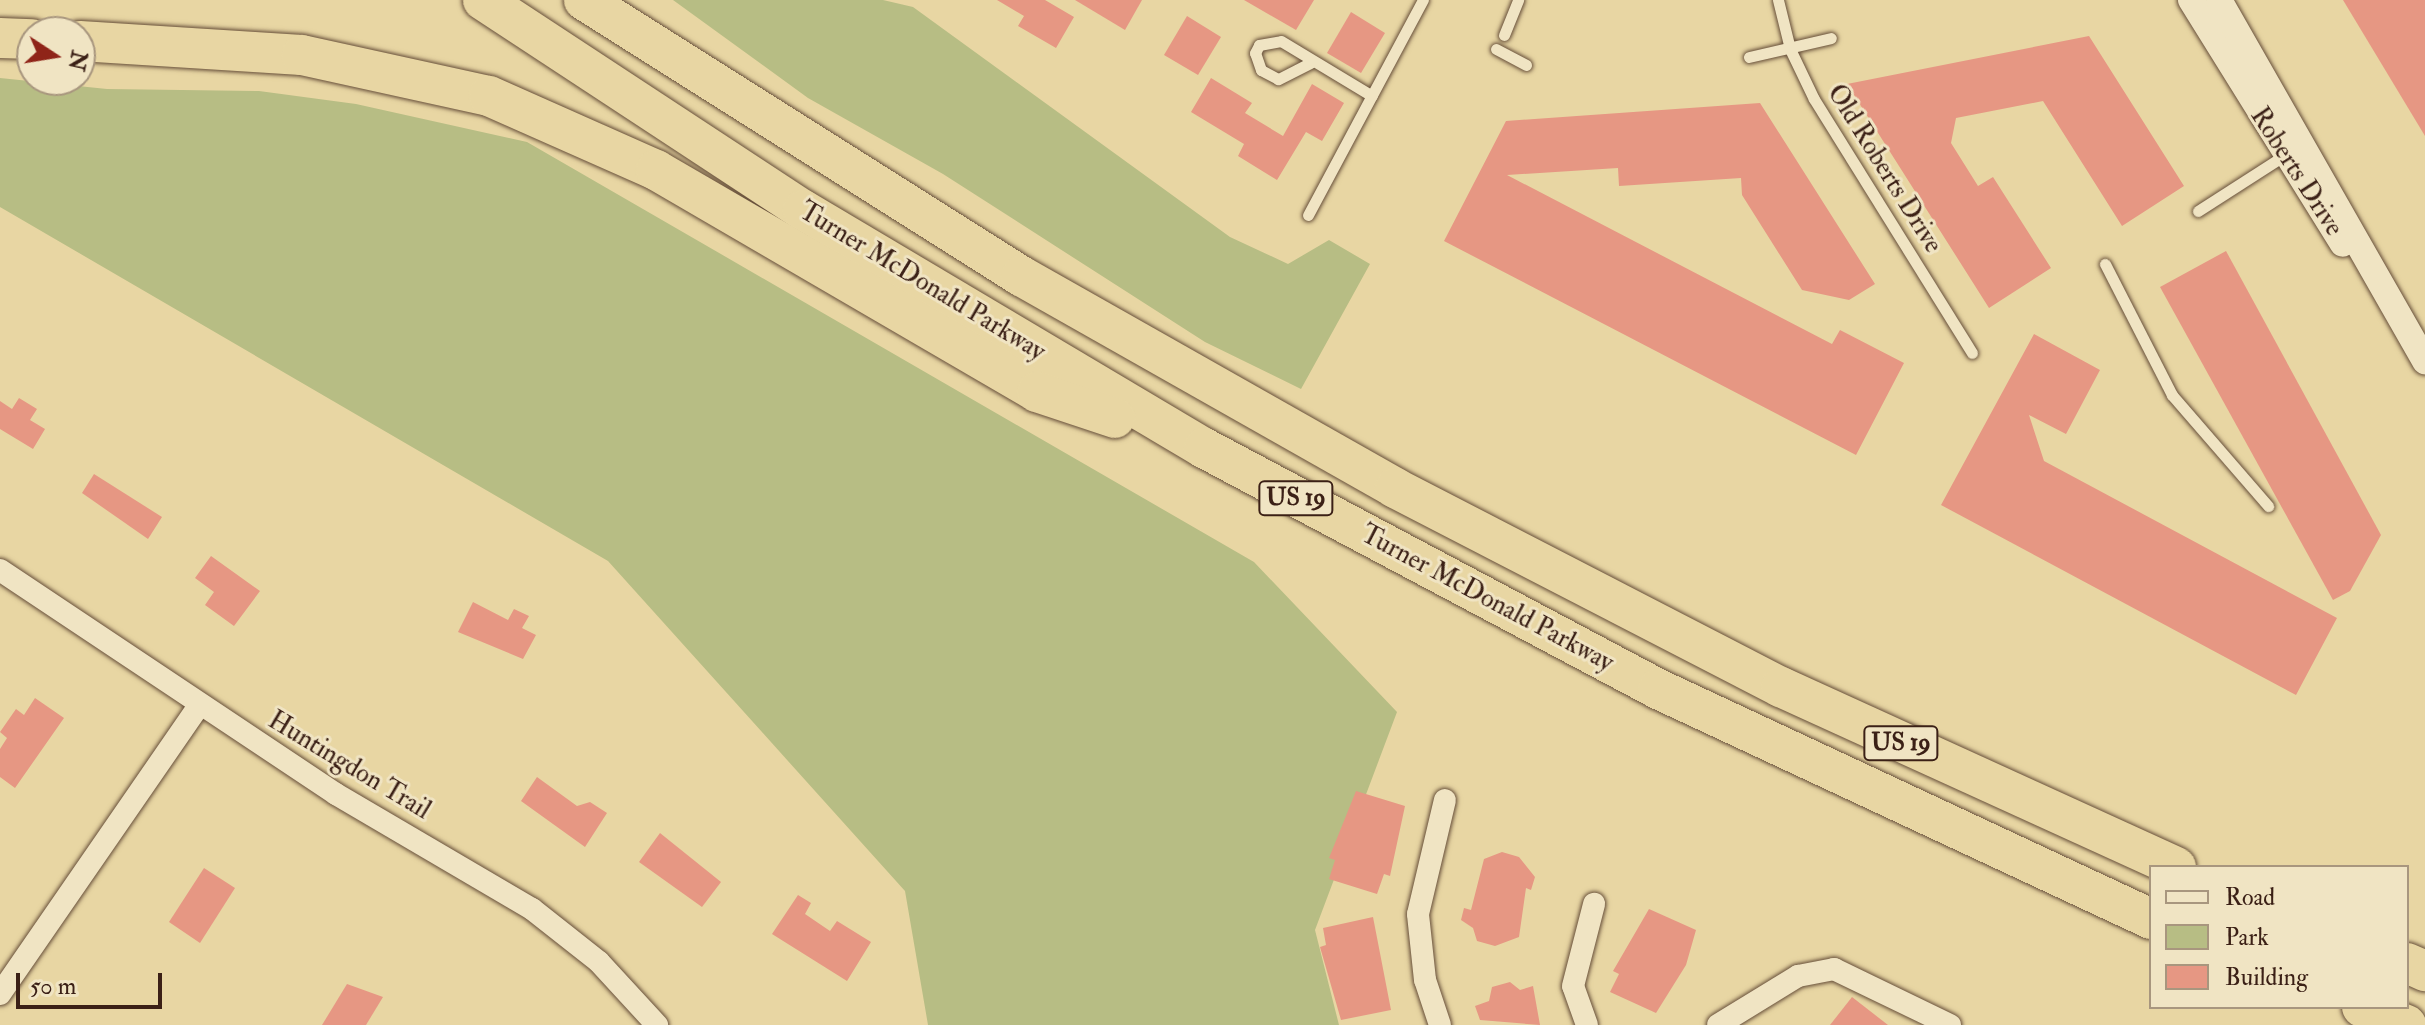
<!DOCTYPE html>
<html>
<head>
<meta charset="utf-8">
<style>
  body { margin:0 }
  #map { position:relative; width:2425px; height:1025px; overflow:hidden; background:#e8d6a3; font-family:"IM FELL Double Pica",serif }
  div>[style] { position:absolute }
  .green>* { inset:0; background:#b7bd84 }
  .building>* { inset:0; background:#e69783 }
  .roads { filter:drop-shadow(0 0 2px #664e39) drop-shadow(0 0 2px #664e39) }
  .service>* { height:11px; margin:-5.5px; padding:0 5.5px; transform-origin:5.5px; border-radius:5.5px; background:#f0e4c3 }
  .minor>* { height:22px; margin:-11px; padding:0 11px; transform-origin:11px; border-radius:11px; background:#f0e4c3 }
  .tertiary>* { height:26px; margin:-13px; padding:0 13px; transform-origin:13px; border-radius:13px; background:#f0e4c3 }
  .motorway>* { height:40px; margin:-20px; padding:0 20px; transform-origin:20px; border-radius:20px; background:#e8d6a3 }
  span { translate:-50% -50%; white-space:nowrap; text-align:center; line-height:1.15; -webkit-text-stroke:6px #f0e4c3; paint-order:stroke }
  .shield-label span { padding:2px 6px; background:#f0e4c3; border:2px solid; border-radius:6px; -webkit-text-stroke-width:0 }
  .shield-label { font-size:24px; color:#3b2016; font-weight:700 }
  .street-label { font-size:26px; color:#3b2016 }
  .legend { position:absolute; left:2149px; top:865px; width:260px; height:144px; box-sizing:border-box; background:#f0e4c3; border:2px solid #a8967e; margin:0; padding:10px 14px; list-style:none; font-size:24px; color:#3b2016 }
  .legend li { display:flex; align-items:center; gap:16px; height:40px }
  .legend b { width:40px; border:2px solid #a8967e }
  .north { position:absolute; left:16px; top:16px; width:80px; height:80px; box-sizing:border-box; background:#f0e4c3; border:2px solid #a8967e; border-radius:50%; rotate:102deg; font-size:22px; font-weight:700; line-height:32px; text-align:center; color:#3b2016 }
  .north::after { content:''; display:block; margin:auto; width:28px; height:36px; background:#8f2418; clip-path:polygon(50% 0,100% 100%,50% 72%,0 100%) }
  .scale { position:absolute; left:16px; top:973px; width:146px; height:36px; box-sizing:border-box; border:4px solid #3b2016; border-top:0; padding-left:10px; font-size:24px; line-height:28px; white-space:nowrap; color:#3b2016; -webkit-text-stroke:6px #f0e4c3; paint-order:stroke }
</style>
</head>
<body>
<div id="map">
  <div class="green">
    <i style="clip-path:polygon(673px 0,883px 0,913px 7px,1230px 237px,1288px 264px,1329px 240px,1370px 264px,1301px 389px,1205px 342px,943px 174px,808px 98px)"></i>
    <i style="clip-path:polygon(0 78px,107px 89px,259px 91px,356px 104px,527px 142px,1254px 562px,1397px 712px,1315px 930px,1339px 1025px,928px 1025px,905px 891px,608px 561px,0 207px)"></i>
  </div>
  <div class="building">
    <i style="clip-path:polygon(997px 0,1045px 0,1074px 17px,1056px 48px,1018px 26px,1024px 16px)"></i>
    <i style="clip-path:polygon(1075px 0,1142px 0,1125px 30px)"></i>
    <i style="clip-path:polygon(1244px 0,1314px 0,1296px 30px)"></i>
    <i style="clip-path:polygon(2343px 0,2425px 0,2425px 136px)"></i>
    <i style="clip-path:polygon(1351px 12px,1385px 33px,1361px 73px,1327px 53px)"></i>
    <i style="clip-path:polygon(1187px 16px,1221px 37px,1198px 75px,1164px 55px)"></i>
    <i style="clip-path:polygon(2089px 36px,2184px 186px,2122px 226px,2043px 101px,1956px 118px,1951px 143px,1978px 186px,1993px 177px,2051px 268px,1989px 308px,1847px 84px)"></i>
    <i style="clip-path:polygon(1211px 78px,1252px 103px,1245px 113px,1283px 136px,1312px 84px,1344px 103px,1322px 141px,1306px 132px,1277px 180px,1238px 156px,1244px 144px,1191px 112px)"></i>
    <i style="clip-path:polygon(1760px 103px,1875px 284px,1849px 300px,1802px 290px,1742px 195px,1741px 178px,1619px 186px,1618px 168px,1507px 175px,1832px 344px,1840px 330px,1904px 363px,1856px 455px,1444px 241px,1506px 121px)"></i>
    <i style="clip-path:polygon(2226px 251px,2381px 535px,2350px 591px,2333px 600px,2160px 287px)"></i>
    <i style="clip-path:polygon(2034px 334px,2100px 370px,2066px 434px,2029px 415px,2044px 461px,2337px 618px,2296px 695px,1941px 505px)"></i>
    <i style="clip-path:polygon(19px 398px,37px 409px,30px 420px,45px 429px,33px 449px,0 429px,0 401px,12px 409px)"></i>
    <i style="clip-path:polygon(94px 474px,162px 517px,148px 539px,82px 493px)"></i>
    <i style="clip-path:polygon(211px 556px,260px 591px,234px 626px,205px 605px,214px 592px,195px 578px)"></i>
    <i style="clip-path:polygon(473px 602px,508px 620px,514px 609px,529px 616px,522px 628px,536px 635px,523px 659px,458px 632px)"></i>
    <i style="clip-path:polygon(35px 698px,64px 718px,15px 788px,0 777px,0 749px,7px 738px,0 732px,16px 709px,24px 715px)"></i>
    <i style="clip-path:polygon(537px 777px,577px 806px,590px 802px,607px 813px,585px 847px,521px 801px)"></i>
    <i style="clip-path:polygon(1356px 791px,1405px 806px,1390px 876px,1384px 874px,1377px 894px,1329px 879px,1335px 860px,1329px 858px)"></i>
    <i style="clip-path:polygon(660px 833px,721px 882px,702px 907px,639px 862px)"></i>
    <i style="clip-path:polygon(1502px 852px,1519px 857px,1535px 877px,1531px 890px,1526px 888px,1519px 937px,1495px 946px,1477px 941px,1473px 928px,1461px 920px,1464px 908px,1471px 910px,1484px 859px)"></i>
    <i style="clip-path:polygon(204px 868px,235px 888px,200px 943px,169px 922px)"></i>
    <i style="clip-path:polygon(798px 895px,811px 903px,805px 914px,830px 931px,837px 921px,871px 942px,847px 981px,772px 934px)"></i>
    <i style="clip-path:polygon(1649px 909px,1696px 930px,1686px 965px,1656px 1013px,1610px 992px,1619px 974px,1613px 971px)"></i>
    <i style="clip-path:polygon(1373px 917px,1391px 1010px,1341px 1020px,1320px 947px,1326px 945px,1323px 928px)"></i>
    <i style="clip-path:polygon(1510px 982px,1520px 990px,1533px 986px,1540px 1025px,1480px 1020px,1475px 1006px,1489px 1001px,1492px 987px)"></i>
    <i style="clip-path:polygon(347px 984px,383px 997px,366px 1025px,322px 1025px)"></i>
    <i style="clip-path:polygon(1852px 997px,1888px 1025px,1830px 1025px)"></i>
  </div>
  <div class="roads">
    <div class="service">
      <i style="left:1778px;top:0;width:50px;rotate:76.2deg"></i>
      <i style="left:1790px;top:49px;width:55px;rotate:64.4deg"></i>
      <i style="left:1814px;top:99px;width:299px;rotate:58.1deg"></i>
      <i style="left:1504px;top:35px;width:38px;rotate:-68deg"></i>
      <i style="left:1496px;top:49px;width:34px;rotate:28deg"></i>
      <i style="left:1749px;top:57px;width:84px;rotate:-13deg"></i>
      <i style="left:1310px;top:63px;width:36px;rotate:153deg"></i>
      <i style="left:1278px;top:79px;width:19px;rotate:-152deg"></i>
      <i style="left:1261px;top:70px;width:18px;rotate:-109deg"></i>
      <i style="left:1255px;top:53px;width:9px;rotate:-63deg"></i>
      <i style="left:1259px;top:45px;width:22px;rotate:-10deg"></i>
      <i style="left:1281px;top:41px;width:106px;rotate:31.1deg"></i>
      <i style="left:2198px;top:211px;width:107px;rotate:-32.8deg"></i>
      <i style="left:1308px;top:215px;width:244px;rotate:-61.9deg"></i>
      <i style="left:2105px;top:264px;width:147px;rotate:62.9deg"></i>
      <i style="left:2172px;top:395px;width:147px;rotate:49.1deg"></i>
    </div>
    <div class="minor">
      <i style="left:0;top:570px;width:404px;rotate:33.7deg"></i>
      <i style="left:336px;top:794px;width:227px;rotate:30.4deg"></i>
      <i style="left:532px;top:909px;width:85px;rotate:38.3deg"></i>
      <i style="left:599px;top:962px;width:86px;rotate:47.4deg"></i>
      <i style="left:0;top:994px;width:350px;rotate:-55.4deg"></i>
      <i style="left:1440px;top:1025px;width:47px;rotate:-108.4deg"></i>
      <i style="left:1425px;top:980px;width:66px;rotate:-96.1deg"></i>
      <i style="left:1418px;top:914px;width:117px;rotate:-76.7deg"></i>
      <i style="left:1587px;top:1025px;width:41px;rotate:-109.7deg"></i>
      <i style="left:1573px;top:986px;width:85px;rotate:-75.6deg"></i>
      <i style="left:1718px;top:1025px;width:94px;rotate:-31.5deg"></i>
      <i style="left:1798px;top:976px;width:37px;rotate:-11deg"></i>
      <i style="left:1834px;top:969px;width:129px;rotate:25.8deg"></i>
    </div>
    <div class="tertiary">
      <i style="left:2191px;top:0;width:287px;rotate:58.1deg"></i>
      <i style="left:2219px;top:0;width:416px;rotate:60.3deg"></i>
    </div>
    <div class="motorway">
      <i style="left:483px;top:0;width:383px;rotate:33.3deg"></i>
      <i style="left:803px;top:210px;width:466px;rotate:30.7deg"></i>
      <i style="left:1204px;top:448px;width:514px;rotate:27.96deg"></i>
      <i style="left:1658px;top:689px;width:544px;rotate:25.01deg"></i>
      <i style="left:584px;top:0;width:517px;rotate:32.28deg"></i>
      <i style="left:1021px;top:276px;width:430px;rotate:29.5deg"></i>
      <i style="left:1395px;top:488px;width:434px;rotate:27.3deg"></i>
      <i style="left:1781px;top:687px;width:434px;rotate:24.5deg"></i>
      <i style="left:0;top:38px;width:32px;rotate:2deg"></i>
      <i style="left:80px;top:41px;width:222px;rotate:3.6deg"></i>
      <i style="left:302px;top:55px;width:191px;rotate:12.4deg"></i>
      <i style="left:489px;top:96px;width:183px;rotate:23.9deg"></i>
      <i style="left:656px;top:170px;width:441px;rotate:30.2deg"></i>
      <i style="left:1037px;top:392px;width:82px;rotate:18.4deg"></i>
      <i style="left:2407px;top:963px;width:20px;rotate:24deg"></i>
      <i style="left:2362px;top:1007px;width:48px;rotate:22.2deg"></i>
    </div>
  </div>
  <div class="shield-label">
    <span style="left:1296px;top:498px">US 19</span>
    <span style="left:1901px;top:743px">US 19</span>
  </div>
  <div class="street-label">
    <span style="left:1884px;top:169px;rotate:58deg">Old Roberts Drive</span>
    <span style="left:2296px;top:172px;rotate:57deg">Roberts Drive</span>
    <span style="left:922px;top:282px;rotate:31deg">Turner McDonald Parkway</span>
    <span style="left:1487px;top:599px;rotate:28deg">Turner McDonald Parkway</span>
    <span style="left:349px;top:766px;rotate:31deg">Huntingdon Trail</span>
  </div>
  <ul class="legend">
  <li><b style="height:10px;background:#f0e4c3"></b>Road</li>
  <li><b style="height:22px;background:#b7bd84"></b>Park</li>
  <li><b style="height:22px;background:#e69783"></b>Building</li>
  </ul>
  <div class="north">N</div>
  <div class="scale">50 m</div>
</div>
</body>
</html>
